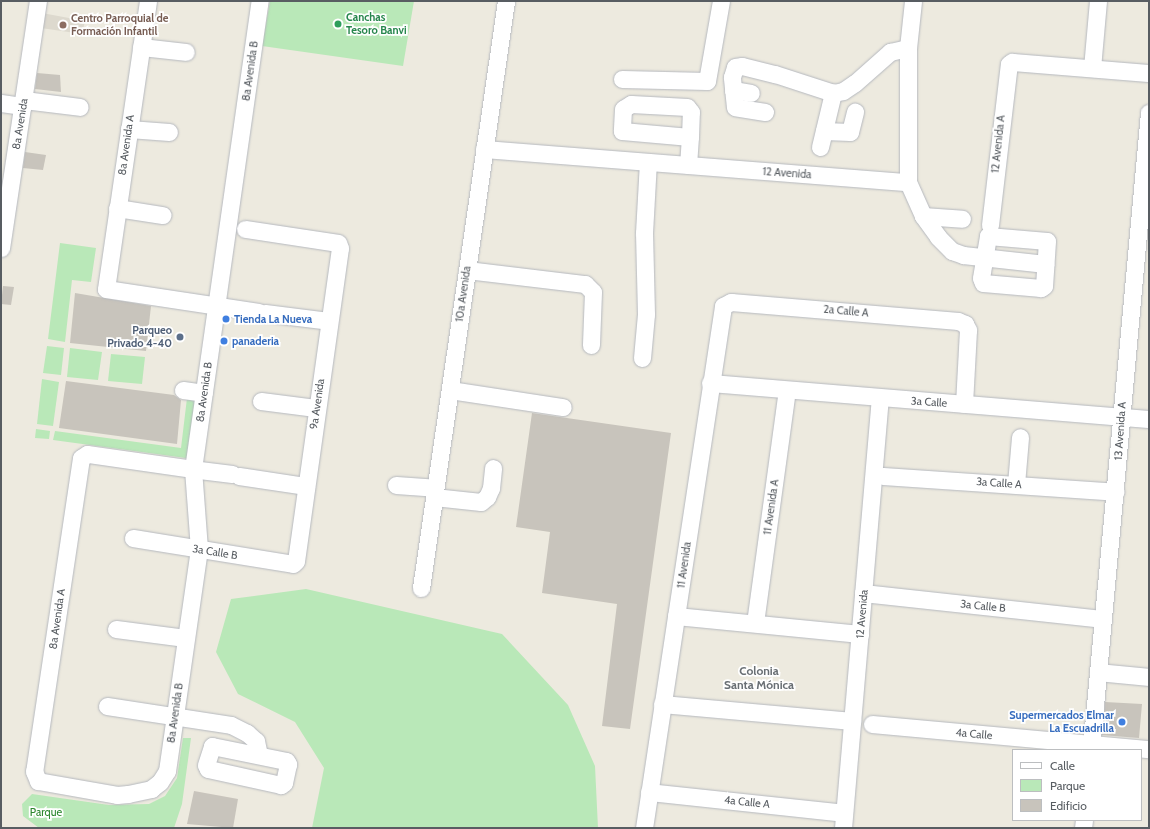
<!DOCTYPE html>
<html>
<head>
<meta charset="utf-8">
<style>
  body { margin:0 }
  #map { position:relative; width:1150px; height:829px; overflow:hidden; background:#edeadf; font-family:Cabin,sans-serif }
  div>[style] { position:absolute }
  .education>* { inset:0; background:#ddd9ce }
  .green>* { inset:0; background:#b9e8b8 }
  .building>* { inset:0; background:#c8c4bc }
  .roads { filter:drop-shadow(0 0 1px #b5b8be) drop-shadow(0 0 1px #b5b8be) }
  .minor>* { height:17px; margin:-8.5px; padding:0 8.5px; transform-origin:8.5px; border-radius:8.5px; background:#fff }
  .dots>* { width:11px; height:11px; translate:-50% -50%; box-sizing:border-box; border:2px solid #fff; border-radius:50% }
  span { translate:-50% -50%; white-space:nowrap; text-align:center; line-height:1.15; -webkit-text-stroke:3.5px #fff; paint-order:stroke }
  .leisure-label { font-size:11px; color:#27864d; font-weight:700 }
  .left { translate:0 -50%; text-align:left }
  .education-label { font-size:11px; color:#785e54; font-weight:700 }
  .street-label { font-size:11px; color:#585d62 }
  .shop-label { font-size:11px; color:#366cbe; font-weight:700 }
  .right { translate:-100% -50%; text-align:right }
  .service-label { font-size:11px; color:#4e5e75; font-weight:700 }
  .park-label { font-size:11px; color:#2c872e }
  .neighbourhood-label { font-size:12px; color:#696f74; font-weight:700 }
  .frame { position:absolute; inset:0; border:2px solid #585d62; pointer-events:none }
  .legend { position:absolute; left:1012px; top:749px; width:130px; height:72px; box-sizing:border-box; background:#fff; border:1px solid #bcbec0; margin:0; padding:5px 7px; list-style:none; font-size:12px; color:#585d62 }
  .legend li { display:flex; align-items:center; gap:8px; height:20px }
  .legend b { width:20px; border:1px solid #bcbec0 }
</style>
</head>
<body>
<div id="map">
  <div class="education">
    <i style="clip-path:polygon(42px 13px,85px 21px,82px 34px,41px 28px)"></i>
  </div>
  <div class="green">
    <i style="clip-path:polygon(270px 1px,414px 1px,403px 66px,262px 46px)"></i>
    <i style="clip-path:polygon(60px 243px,96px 248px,91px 282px,72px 280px,65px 342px,48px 339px)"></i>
    <i style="clip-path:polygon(47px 346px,64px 348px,61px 375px,43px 373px)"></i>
    <i style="clip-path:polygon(70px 348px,102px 352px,98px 380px,67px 377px)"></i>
    <i style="clip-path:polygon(111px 354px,145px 357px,142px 384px,108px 381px)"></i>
    <i style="clip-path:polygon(42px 379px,59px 382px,53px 426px,37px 424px)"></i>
    <i style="clip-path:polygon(187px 398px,201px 399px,193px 459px,53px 440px,55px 431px,181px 448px)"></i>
    <i style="clip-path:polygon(36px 429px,50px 431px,49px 439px,35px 438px)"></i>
    <i style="clip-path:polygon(306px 589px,502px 634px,568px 705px,595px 766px,598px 828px,312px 828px,324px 768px,295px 722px,238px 694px,216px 652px,231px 599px)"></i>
    <i style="clip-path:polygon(183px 738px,191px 738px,182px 804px,174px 828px,39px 828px,23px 816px,22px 804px,32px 794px,109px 805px,149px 804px,165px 796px,177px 778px)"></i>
  </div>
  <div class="building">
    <i style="clip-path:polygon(37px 73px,60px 75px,61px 92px,35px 89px)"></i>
    <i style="clip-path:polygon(25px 152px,46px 155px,43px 170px,23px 168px)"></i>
    <i style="clip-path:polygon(3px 286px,14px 287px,11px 305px,1px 304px)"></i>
    <i style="clip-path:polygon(75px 293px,151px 306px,146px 351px,70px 343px)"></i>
    <i style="clip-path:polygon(66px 381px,174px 395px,181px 400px,177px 444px,59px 428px)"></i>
    <i style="clip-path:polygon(532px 413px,671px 433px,630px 729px,602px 726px,617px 604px,542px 593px,550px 532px,516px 527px)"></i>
    <i style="clip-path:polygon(1105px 702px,1142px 704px,1139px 738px,1102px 735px)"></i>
    <i style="clip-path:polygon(194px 791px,238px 799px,233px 828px,187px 824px)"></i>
  </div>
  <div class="roads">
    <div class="minor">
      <i style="left:148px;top:1px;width:291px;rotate:98.3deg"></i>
      <i style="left:106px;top:289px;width:154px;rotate:8.6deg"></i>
      <i style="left:141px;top:47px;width:45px;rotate:6.3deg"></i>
      <i style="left:1092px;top:68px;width:67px;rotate:-84.9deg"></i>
      <i style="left:622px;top:79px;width:85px;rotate:1.3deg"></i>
      <i style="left:707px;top:81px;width:81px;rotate:-80.1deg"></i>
      <i style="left:733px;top:90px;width:18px;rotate:9deg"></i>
      <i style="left:24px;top:100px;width:56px;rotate:7.1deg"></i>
      <i style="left:1px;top:103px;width:22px;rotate:8deg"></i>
      <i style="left:765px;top:112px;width:30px;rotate:-171deg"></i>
      <i style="left:735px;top:107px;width:30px;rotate:-96deg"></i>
      <i style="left:732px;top:77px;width:10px;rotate:-73deg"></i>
      <i style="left:735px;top:67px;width:7px;rotate:-8deg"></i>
      <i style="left:742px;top:66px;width:34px;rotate:14deg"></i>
      <i style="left:775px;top:74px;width:61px;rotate:18.1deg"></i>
      <i style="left:833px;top:93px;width:10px;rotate:-11deg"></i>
      <i style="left:843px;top:91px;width:14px;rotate:-34deg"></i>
      <i style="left:855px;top:83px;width:47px;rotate:-41.5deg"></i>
      <i style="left:890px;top:52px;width:18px;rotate:-13deg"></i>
      <i style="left:129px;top:129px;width:40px;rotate:4.3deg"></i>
      <i style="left:824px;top:131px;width:26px;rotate:2deg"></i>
      <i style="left:850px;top:132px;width:21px;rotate:-76deg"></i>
      <i style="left:820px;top:147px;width:56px;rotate:-76.5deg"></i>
      <i style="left:484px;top:149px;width:425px;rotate:4.5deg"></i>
      <i style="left:908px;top:182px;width:134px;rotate:-90deg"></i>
      <i style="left:908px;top:48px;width:47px;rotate:-83.9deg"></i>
      <i style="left:688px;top:165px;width:28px;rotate:-86deg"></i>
      <i style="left:690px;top:137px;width:25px;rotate:-88deg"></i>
      <i style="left:691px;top:112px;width:6px;rotate:-129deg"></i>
      <i style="left:687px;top:107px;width:56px;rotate:-176.9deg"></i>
      <i style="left:631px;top:104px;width:9px;rotate:148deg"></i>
      <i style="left:623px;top:109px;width:22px;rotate:93deg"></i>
      <i style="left:622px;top:131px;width:68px;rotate:5deg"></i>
      <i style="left:908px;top:182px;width:37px;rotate:66deg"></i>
      <i style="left:923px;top:216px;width:26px;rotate:54deg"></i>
      <i style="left:938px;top:237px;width:20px;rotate:45deg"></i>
      <i style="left:952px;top:251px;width:12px;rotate:20deg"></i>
      <i style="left:963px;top:255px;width:83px;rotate:6.2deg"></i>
      <i style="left:117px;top:208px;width:46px;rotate:8.8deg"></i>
      <i style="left:923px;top:216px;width:39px;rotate:4deg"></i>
      <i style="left:990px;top:225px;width:162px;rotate:-83.3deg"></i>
      <i style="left:1009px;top:64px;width:4px;rotate:-34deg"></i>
      <i style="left:1012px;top:62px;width:137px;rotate:4.6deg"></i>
      <i style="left:988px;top:236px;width:59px;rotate:4.8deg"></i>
      <i style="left:1047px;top:241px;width:45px;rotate:93.8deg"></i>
      <i style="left:1044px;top:286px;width:4px;rotate:146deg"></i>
      <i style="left:1041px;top:288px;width:58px;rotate:-175.1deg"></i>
      <i style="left:983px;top:283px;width:5px;rotate:-112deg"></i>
      <i style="left:981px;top:278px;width:43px;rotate:-80.5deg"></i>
      <i style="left:1px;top:248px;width:250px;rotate:-81.5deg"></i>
      <i style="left:467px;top:270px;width:119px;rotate:6.8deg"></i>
      <i style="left:585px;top:284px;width:11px;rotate:45deg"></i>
      <i style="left:593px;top:292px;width:53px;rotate:92.2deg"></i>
      <i style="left:265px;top:313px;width:64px;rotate:7.1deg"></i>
      <i style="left:642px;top:358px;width:44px;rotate:-84.8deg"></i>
      <i style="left:646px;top:314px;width:81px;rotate:-91.4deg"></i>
      <i style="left:644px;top:233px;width:71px;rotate:-86.8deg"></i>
      <i style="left:710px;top:383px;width:440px;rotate:4.7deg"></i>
      <i style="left:183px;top:390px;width:21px;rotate:8deg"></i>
      <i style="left:450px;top:390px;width:114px;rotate:8.6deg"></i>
      <i style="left:261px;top:401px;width:55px;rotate:7.3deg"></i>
      <i style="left:232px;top:474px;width:39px;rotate:-173deg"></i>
      <i style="left:193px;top:469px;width:107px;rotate:-171.9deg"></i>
      <i style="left:87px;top:454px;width:7px;rotate:146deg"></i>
      <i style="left:81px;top:458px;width:317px;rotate:98.5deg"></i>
      <i style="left:34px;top:771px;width:11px;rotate:68deg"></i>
      <i style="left:38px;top:781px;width:80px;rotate:10deg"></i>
      <i style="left:117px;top:795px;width:11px;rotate:-5deg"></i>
      <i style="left:128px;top:794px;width:24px;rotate:-12deg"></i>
      <i style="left:151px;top:789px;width:11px;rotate:-38deg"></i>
      <i style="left:160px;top:782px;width:13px;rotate:-58deg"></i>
      <i style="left:167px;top:771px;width:224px;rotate:-81.8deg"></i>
      <i style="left:199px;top:549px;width:80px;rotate:-94.3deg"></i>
      <i style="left:193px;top:469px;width:473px;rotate:-81.9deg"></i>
      <i style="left:239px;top:476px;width:68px;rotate:8.5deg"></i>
      <i style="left:883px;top:476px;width:233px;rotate:3.9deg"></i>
      <i style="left:1016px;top:484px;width:47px;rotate:-85.1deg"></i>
      <i style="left:396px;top:485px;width:39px;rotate:4deg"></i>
      <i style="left:434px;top:497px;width:47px;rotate:6.1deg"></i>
      <i style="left:481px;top:502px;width:8px;rotate:-40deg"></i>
      <i style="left:487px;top:497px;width:10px;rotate:-66deg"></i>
      <i style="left:491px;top:488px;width:20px;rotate:-84deg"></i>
      <i style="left:133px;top:538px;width:162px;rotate:9.2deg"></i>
      <i style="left:293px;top:564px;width:4px;rotate:-45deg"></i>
      <i style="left:296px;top:561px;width:316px;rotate:-82deg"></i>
      <i style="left:340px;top:248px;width:5px;rotate:-112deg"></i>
      <i style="left:338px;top:243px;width:94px;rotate:-171.4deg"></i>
      <i style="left:421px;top:588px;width:593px;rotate:-81.76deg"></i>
      <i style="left:863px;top:593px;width:240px;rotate:6.2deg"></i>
      <i style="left:676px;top:616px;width:185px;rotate:5.6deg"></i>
      <i style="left:755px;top:623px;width:235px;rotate:-82.2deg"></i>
      <i style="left:116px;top:629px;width:70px;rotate:7.4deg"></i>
      <i style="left:1098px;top:672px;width:51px;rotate:5.6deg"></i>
      <i style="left:662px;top:704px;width:191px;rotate:5.1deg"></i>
      <i style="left:107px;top:706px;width:125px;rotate:8.7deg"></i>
      <i style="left:231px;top:725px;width:18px;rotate:27deg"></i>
      <i style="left:247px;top:733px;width:12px;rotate:42deg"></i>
      <i style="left:256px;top:741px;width:14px;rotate:78deg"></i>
      <i style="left:872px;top:724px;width:278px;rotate:5.2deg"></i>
      <i style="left:212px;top:746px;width:76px;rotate:11.5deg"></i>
      <i style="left:286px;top:761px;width:4px;rotate:56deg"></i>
      <i style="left:288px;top:764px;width:19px;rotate:102deg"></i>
      <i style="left:284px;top:783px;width:4px;rotate:146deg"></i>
      <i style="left:281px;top:785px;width:75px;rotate:-167.6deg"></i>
      <i style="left:208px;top:769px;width:4px;rotate:-117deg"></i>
      <i style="left:206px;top:765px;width:20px;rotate:-72deg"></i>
      <i style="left:1091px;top:750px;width:640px;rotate:-84.8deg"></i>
      <i style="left:649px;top:792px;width:196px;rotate:6.1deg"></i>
      <i style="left:644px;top:828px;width:528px;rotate:-81.39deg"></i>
      <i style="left:723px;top:306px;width:9px;rotate:-27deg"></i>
      <i style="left:731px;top:302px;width:228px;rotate:4.8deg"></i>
      <i style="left:958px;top:321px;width:8px;rotate:23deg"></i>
      <i style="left:965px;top:324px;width:7px;rotate:63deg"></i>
      <i style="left:968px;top:330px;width:74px;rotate:93.1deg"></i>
      <i style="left:843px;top:828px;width:431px;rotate:-85.1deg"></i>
      <i style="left:1083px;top:828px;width:8px;rotate:-83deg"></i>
    </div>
  </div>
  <div class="dots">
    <i style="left:338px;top:24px;background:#2e9e5b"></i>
    <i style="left:63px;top:25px;background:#8d6e63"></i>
    <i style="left:226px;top:319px;background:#3f7fe0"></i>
    <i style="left:180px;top:337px;background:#5c6f8a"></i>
    <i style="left:224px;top:341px;background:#3f7fe0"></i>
    <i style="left:1122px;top:722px;background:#3f7fe0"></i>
  </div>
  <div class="leisure-label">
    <span class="left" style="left:346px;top:24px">Canchas<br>Tesoro Banvi</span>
  </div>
  <div class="education-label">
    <span class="left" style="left:71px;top:25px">Centro Parroquial de<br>Formación Infantil</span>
  </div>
  <div class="street-label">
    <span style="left:250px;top:71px;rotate:-82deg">8a Avenida B</span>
    <span style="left:20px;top:124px;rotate:-81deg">8a Avenida</span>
    <span style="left:998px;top:144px;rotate:-84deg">12 Avenida A</span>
    <span style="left:126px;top:145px;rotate:-82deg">8a Avenida A</span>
    <span style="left:787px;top:173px;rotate:4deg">12 Avenida</span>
    <span style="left:463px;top:294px;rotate:-82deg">10a Avenida</span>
    <span style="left:846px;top:311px;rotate:5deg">2a Calle A</span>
    <span style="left:204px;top:392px;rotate:-82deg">8a Avenida B</span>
    <span style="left:929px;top:402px;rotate:4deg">3a Calle</span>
    <span style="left:317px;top:404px;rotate:-82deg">9a Avenida</span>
    <span style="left:1120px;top:431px;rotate:-86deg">13 Avenida A</span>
    <span style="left:999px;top:483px;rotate:4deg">3a Calle A</span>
    <span style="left:771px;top:507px;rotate:-82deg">11 Avenida A</span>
    <span style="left:215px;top:552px;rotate:9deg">3a Calle B</span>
    <span style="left:684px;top:565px;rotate:-82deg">11 Avenida</span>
    <span style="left:983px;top:606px;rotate:6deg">3a Calle B</span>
    <span style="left:862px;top:614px;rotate:-85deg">12 Avenida</span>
    <span style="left:57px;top:619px;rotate:-82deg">8a Avenida A</span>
    <span style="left:175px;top:713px;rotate:-82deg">8a Avenida B</span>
    <span style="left:974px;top:734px;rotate:5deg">4a Calle</span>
    <span style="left:747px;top:802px;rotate:6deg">4a Calle A</span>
  </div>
  <div class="shop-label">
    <span class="left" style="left:234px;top:319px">Tienda La Nueva</span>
    <span class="left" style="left:232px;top:341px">panaderia</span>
    <span class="right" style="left:1114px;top:722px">Supermercados Elmar<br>La Escuadrilla</span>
  </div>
  <div class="service-label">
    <span class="right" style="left:172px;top:337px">Parqueo<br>Privado 4-40</span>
  </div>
  <div class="park-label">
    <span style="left:46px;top:812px">Parque</span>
  </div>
  <div class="neighbourhood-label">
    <span style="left:759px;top:678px">Colonia<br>Santa Mónica</span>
  </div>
  <div class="frame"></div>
  <ul class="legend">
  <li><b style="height:5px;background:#fff"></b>Calle</li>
  <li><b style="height:11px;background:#b9e8b8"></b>Parque</li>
  <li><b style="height:11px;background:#c8c4bc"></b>Edificio</li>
  </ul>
</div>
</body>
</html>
